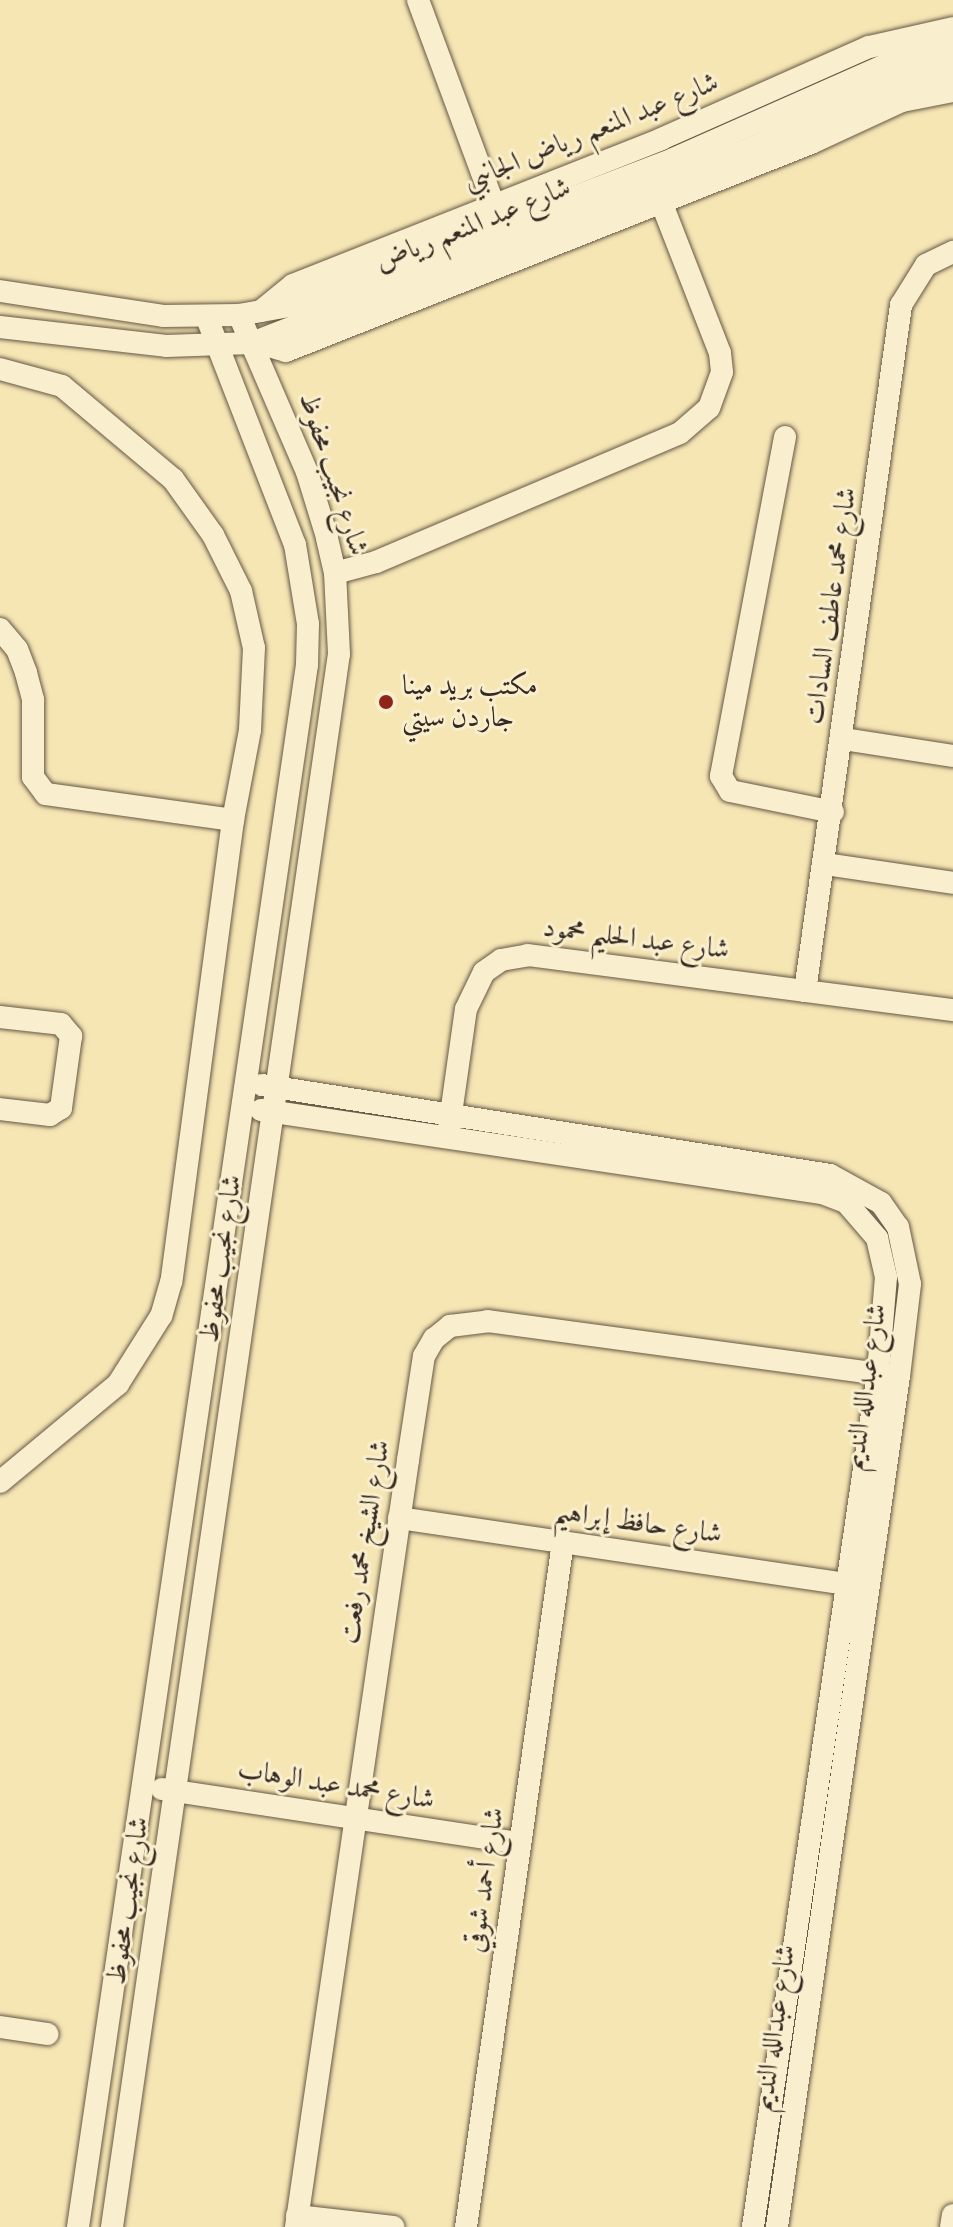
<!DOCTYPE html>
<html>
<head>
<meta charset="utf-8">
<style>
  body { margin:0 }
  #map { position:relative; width:953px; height:2227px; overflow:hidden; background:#f6e6b4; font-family:"IM FELL Double Pica",Amiri,serif }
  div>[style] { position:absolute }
  .roads { filter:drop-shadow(0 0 2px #665846) drop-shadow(0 0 2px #665846) }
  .minor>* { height:22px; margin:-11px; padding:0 11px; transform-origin:11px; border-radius:11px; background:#f9efce }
  .dots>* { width:22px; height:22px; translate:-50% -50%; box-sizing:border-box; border:4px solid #f9efce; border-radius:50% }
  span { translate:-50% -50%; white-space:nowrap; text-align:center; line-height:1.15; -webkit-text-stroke:6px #f9efce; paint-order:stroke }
  .street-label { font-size:28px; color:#362921 }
  .poi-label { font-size:28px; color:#362921 }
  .left { translate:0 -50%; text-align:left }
</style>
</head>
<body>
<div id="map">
  <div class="roads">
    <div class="minor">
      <i style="left:418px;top:0;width:230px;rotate:69.7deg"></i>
      <i style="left:0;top:291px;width:165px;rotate:8.7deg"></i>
      <i style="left:163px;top:316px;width:76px;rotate:-0.8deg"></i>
      <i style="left:239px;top:315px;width:51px;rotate:-10.2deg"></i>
      <i style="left:289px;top:306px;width:411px;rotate:-20.9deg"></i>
      <i style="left:673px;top:159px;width:234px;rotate:-23.9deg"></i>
      <i style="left:887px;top:64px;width:67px;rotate:-12deg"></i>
      <i style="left:261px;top:311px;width:41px;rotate:-39.1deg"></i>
      <i style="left:293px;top:285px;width:396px;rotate:-21.6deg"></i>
      <i style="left:661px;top:139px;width:227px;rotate:-23.9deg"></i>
      <i style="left:869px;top:47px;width:86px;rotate:-12.7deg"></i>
      <i style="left:0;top:327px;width:167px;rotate:6.5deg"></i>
      <i style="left:166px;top:346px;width:86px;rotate:-2deg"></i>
      <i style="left:252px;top:343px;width:526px;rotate:-21.3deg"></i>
      <i style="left:742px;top:152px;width:163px;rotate:-24.2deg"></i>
      <i style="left:891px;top:85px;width:64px;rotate:-12.7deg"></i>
      <i style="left:255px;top:342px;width:32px;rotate:16deg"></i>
      <i style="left:286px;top:351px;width:565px;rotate:-21.61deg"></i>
      <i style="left:811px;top:143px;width:100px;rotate:-24.8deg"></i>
      <i style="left:902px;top:101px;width:52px;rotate:-11.1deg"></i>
      <i style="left:0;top:369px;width:64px;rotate:15.3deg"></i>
      <i style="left:62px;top:386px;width:145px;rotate:40deg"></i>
      <i style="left:173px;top:479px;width:69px;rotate:54.5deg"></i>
      <i style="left:213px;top:535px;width:63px;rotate:63.4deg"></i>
      <i style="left:241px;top:591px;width:58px;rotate:77.2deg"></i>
      <i style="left:254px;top:648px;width:82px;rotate:92.8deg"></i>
      <i style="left:250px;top:730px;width:92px;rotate:100.7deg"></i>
      <i style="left:233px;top:820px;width:466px;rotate:97.6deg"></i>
      <i style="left:171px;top:1282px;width:35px;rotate:106deg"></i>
      <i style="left:161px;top:1316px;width:80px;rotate:122.3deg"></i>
      <i style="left:118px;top:1384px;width:153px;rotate:140.3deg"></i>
      <i style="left:785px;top:437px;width:345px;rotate:100.7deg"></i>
      <i style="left:721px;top:776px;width:17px;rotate:59deg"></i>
      <i style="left:730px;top:791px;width:105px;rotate:11.5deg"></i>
      <i style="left:335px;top:573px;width:42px;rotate:-15deg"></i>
      <i style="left:376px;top:562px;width:330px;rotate:-23deg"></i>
      <i style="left:680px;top:433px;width:38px;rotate:-41deg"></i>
      <i style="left:709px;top:408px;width:38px;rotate:-70deg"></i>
      <i style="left:722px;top:372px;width:19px;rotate:-96deg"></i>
      <i style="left:720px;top:353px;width:162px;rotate:-111.3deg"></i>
      <i style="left:0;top:629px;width:26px;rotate:50deg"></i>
      <i style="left:17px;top:649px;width:26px;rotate:69deg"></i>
      <i style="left:26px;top:673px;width:28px;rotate:75deg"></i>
      <i style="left:33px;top:700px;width:77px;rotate:90deg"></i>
      <i style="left:33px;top:777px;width:21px;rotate:53deg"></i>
      <i style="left:46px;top:794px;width:189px;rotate:7.9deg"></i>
      <i style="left:844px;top:739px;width:110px;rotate:8.9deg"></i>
      <i style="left:825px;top:864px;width:129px;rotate:8.4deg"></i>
      <i style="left:805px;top:991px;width:693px;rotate:-82.03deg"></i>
      <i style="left:901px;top:305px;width:47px;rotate:-58deg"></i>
      <i style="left:926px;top:265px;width:30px;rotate:-26deg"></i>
      <i style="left:0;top:1017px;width:61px;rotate:6.5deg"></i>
      <i style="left:61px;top:1024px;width:16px;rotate:50deg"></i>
      <i style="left:71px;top:1036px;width:73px;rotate:97.9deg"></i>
      <i style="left:61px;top:1108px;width:13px;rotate:148deg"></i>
      <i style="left:50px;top:1115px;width:50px;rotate:-173.2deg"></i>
      <i style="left:262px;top:1085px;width:575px;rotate:9deg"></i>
      <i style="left:830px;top:1175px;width:58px;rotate:28.8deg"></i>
      <i style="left:881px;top:1203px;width:29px;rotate:55deg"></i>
      <i style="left:898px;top:1227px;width:58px;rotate:78.1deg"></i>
      <i style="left:910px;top:1284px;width:93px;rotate:96.8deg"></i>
      <i style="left:899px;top:1376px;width:860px;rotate:98.16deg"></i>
      <i style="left:261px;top:1110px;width:567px;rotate:8.42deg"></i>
      <i style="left:822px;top:1193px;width:26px;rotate:21deg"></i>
      <i style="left:846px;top:1202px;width:48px;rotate:49.3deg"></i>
      <i style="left:877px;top:1238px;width:40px;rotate:77deg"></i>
      <i style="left:886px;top:1277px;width:96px;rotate:94.8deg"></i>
      <i style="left:878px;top:1373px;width:863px;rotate:98.33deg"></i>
      <i style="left:449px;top:1128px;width:120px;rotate:-81.9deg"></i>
      <i style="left:466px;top:1009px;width:41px;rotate:-64.1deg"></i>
      <i style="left:484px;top:972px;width:21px;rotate:-35deg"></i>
      <i style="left:501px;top:960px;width:27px;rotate:-10deg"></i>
      <i style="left:528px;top:955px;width:429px;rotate:7.4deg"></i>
      <i style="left:399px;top:1518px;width:466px;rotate:8.4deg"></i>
      <i style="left:162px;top:1789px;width:362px;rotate:8.6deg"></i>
      <i style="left:0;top:2027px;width:48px;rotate:8.5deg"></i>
      <i style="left:297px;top:2216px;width:97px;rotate:6.5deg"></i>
      <i style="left:78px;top:2227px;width:1579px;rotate:-81.66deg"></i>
      <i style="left:307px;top:665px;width:41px;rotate:-88.6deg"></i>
      <i style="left:308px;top:624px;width:80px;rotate:-99.3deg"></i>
      <i style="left:295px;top:545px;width:243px;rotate:-111.2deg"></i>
      <i style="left:112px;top:2227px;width:1589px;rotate:-81.79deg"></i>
      <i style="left:339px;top:654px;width:81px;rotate:-92.8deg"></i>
      <i style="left:335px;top:573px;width:37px;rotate:-103deg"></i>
      <i style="left:327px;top:537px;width:68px;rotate:-107.1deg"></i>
      <i style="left:307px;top:472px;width:171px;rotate:-113.4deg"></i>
      <i style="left:296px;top:2227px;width:775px;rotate:-81.69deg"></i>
      <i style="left:408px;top:1460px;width:105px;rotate:-81.3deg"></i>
      <i style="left:424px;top:1356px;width:20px;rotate:-60deg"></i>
      <i style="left:434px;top:1339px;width:21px;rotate:-39deg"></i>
      <i style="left:450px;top:1326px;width:38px;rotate:-7deg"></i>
      <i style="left:488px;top:1321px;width:406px;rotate:7.7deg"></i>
      <i style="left:466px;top:2227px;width:692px;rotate:-81.94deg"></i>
      <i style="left:951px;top:2227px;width:12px;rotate:-81deg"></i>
    </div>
  </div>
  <div class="dots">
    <i style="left:386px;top:702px;background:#8f2418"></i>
  </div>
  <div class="street-label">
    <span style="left:591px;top:132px;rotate:-22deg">شارع عبد المنعم رياض الجانبي</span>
    <span style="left:473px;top:225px;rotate:-22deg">شارع عبد المنعم رياض</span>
    <span style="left:333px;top:474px;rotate:72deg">شارع نجيب محفوظ</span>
    <span style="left:831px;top:606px;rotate:-82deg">شارع محمد عاطف السادات</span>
    <span style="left:636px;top:939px;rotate:7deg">شارع عبد الحليم محمود</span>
    <span style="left:221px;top:1259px;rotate:-82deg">شارع نجيب محفوظ</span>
    <span style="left:866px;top:1387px;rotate:-82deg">شارع عبدالله النديم</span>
    <span style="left:638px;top:1523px;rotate:8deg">شارع حافظ إبراهيم</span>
    <span style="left:365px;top:1542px;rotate:-81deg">شارع الشيخ محمد رفعت</span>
    <span style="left:336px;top:1785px;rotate:9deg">شارع محمد عبد الوهاب</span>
    <span style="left:485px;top:1880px;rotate:-82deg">شارع أحمد شوقي</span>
    <span style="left:128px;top:1901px;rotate:-82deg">شارع نجيب محفوظ</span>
    <span style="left:775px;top:2028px;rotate:-82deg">شارع عبدالله النديم</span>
  </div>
  <div class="poi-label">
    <span class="left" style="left:402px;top:702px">مكتب بريد مينا<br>جاردن سيتي</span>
  </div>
</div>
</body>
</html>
